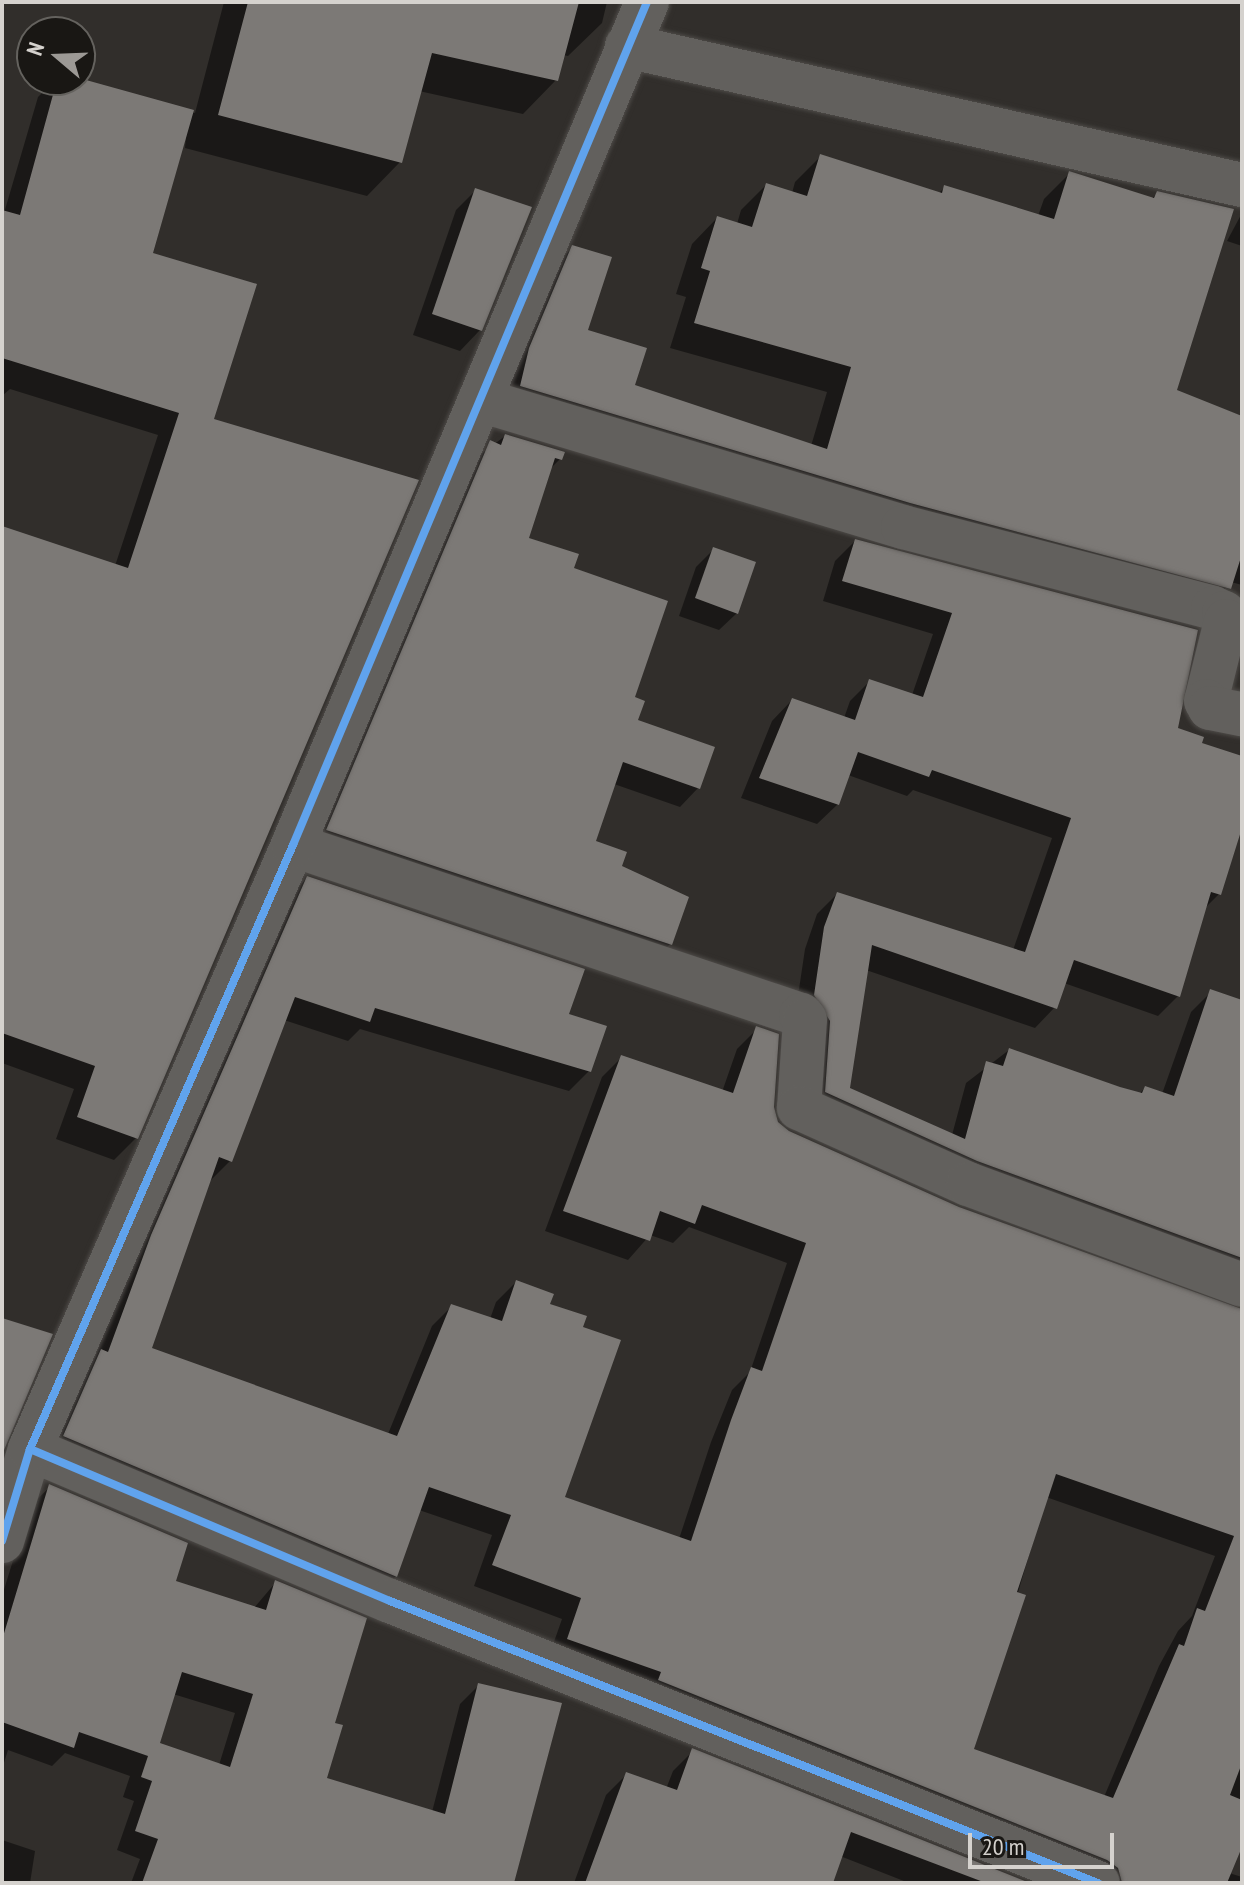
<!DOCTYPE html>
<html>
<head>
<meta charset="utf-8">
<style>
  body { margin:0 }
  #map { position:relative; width:1244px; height:1885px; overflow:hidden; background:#312e2b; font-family:"PT Sans Narrow",sans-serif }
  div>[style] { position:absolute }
  .shadow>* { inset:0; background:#0007 }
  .building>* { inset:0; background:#7c7976 }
  .roads { filter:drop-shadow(0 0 2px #4e4b48) drop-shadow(0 0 2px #4e4b48) }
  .street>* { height:44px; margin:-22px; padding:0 22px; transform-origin:22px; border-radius:22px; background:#62605d }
  .cycleway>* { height:8px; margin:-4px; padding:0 4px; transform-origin:4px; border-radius:4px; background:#60a3ed }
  span { translate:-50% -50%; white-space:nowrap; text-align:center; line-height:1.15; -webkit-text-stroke:8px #191714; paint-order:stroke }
  .frame { position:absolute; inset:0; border:4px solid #d5d2ce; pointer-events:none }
  .north { position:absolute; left:16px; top:16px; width:80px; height:80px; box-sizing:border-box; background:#191714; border:2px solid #64625e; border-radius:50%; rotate:289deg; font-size:22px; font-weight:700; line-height:32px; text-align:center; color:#d5d2ce }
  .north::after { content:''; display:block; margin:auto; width:28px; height:36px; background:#9c9995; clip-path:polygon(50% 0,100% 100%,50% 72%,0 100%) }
  .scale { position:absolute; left:968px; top:1833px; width:146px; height:36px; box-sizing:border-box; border:4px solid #d5d2ce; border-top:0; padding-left:10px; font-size:24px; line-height:28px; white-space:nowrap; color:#d5d2ce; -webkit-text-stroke:6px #191714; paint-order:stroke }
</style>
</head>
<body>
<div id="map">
  <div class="shadow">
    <i style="clip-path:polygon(224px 2px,607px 2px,602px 23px,568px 56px,563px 55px,556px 80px,523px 114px,419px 91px,400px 162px,367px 196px,185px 148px,187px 127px,151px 254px,212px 420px,136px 1138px,114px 1160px,56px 1139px,74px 1089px,2px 1063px,2px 535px,115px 566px,158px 435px,10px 389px,2px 396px,2px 220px,38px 97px,55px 80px,78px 80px,195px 113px)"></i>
    <i style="clip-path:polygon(820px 157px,938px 194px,945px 187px,1038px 216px,1044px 199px,1069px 174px,1151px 199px,1157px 194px,1175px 391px,1242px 416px,1242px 585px,1231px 582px,1204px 613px,496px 411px,547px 273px,573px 247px,586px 331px,632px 387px,811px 446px,827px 392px,670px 348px,686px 297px,676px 294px,692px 244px,717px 218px,737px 224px,741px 210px,766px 185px,792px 193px,795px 182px)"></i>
    <i style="clip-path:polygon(476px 190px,529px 208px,480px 330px,460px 351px,413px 335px,456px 210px)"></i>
    <i style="clip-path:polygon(1242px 213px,1242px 246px,1227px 241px)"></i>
    <i style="clip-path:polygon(505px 436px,560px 459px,549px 470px,527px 540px,572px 570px,632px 698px,635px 721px,698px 788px,680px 807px,614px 784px,594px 842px,619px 867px,670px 944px,651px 963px,309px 848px,472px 461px)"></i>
    <i style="clip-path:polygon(855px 541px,1199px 744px,1242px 758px,1242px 790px,1219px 894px,1204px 909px,1178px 996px,1158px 1016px,1064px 983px,1055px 1007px,1035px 1028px,866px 970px,848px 1089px,952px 1135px,966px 1083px,1009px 1050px,1139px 1094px,1145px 1088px,1162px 1094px,1191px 1012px,1211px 992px,1242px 1002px,1242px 1296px,806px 1112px,795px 1016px,805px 949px,817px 914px,837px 894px,1013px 950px,1052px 838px,913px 790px,907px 796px,848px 775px,838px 804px,817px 824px,741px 798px,772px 721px,792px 700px,844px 718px,850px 701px,870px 681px,912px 695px,933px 634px,823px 601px,835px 561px)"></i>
    <i style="clip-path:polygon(713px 550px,737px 613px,719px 630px,679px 616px,696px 567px)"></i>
    <i style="clip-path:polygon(evenodd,307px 878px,567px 1015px,589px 1071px,569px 1091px,360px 1029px,348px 1041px,284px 1020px,230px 1161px,210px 1181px,149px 1349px,388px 1434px,432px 1326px,452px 1306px,490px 1319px,496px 1302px,516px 1282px,581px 1328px,563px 1498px,679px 1539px,711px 1442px,732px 1390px,750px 1372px,787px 1263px,689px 1227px,673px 1243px,650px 1235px,628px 1260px,545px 1231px,602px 1077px,622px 1057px,722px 1092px,737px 1049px,757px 1029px,776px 1123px,788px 1132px,959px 1209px,1242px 1309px,1242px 1842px,1229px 1873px,1242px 1877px,1242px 1883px,1090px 1883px,548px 1659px,562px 1619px,474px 1586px,492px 1535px,419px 1510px,396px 1576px,376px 1596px,44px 1456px,81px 1372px,95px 1358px,125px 1273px,287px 899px,307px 878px,1046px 1497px,1215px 1556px,1192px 1616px,1178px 1631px,1159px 1666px,1104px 1797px,972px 1750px,1046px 1497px)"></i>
    <i style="clip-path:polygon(evenodd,50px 1487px,173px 1582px,254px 1608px,276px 1582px,332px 1724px,324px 1779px,432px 1812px,460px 1704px,479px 1685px,512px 1883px,131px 1883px,140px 1859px,117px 1850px,134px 1801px,123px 1797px,130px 1776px,65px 1753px,52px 1766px,8px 1750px,2px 1769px,2px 1596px,30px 1506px,50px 1487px,173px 1694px,235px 1713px,219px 1765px,157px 1744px,173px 1694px)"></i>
    <i style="clip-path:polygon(693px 1751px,1025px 1883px,909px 1883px,840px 1856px,831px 1883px,574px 1883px,606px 1795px,626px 1775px,666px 1789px,673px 1771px)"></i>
    <i style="clip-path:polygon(2px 1840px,35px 1851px,30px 1883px,2px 1883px)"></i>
  </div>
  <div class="building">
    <i style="clip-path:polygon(248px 2px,579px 2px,558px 81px,432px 53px,402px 163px,218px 115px)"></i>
    <i style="clip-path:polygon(57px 80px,86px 80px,194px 110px,153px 253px,257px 284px,214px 419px,419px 480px,138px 1139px,77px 1117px,95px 1066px,2px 1033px,2px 526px,128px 568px,179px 413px,2px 358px,2px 210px,20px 215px)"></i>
    <i style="clip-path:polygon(820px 154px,942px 193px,944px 185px,1054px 219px,1069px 171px,1154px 198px,1157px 191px,1234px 209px,1177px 390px,1242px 416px,1242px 554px,1231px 589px,910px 503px,520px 386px,529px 348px,572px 245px,612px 257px,588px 330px,647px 348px,635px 385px,827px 449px,851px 367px,694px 323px,710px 271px,701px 268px,717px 216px,752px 227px,766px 183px,807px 196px)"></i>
    <i style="clip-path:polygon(475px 188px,532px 207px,482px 331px,432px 314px)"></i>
    <i style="clip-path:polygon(505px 434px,565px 452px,562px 460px,555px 458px,529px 538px,579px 554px,574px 568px,668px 601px,635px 697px,645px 701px,638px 720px,715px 747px,700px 789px,623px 762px,596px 841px,627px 852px,622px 866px,689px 897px,672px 945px,326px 830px,490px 440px,501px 445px)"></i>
    <i style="clip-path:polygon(855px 539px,1198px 630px,1178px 728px,1204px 737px,1202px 743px,1242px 756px,1242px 828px,1221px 895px,1211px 892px,1180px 997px,1074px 960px,1057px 1009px,872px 945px,850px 1088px,965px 1139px,986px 1061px,1003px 1066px,1009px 1048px,1120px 1087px,1142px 1093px,1145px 1086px,1174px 1096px,1210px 989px,1242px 1000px,1242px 1258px,977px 1161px,825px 1092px,830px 1021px,814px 995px,824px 927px,837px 892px,1025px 952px,1071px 818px,932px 770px,929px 777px,858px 752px,839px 805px,759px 778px,792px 698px,855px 720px,869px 679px,923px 697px,952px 613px,842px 581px)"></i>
    <i style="clip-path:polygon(713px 547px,756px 562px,738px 614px,695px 598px)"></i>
    <i style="clip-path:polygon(evenodd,307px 876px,585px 969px,569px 1014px,607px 1026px,591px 1072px,375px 1008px,370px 1022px,295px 997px,232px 1162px,219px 1157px,152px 1348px,397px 1436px,451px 1304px,502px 1321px,516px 1280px,554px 1294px,550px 1304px,587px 1316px,583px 1327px,621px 1340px,565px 1497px,691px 1541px,731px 1420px,751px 1367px,762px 1371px,806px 1243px,702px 1205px,695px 1224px,660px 1211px,650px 1241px,563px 1211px,621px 1055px,733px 1093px,756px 1026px,779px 1034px,774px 1107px,778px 1122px,789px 1131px,959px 1207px,1242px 1309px,1242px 1763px,1230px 1795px,1242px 1800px,1242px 1847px,1227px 1883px,1122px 1883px,1118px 1868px,1107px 1860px,658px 1680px,661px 1672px,567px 1639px,581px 1598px,492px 1565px,511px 1515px,429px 1487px,397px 1577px,63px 1436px,101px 1349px,108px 1352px,151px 1235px,307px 876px,1056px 1474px,1234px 1536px,1205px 1611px,1197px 1608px,1184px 1646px,1179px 1644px,1113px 1798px,974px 1749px,1026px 1595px,1017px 1592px,1056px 1474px)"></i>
    <i style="clip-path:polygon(2px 1318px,53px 1334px,2px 1455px)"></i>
    <i style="clip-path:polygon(evenodd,49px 1484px,188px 1543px,176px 1581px,266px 1610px,275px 1580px,367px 1618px,335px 1723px,343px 1725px,327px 1778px,445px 1814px,478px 1683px,562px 1703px,514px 1883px,142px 1883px,158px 1839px,135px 1831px,152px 1781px,141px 1777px,148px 1756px,79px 1732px,74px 1748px,2px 1722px,2px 1640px,49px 1484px,182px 1672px,253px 1694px,230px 1767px,160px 1743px,182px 1672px)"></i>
    <i style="clip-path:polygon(692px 1748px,1030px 1883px,986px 1883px,851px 1832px,833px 1883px,585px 1883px,626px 1772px,677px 1790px)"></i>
  </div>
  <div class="roads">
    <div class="street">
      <i style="left:627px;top:46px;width:631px;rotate:12.74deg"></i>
      <i style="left:480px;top:400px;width:442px;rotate:16.7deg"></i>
      <i style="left:903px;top:527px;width:320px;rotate:14.6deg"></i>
      <i style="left:1213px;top:608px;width:12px;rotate:24deg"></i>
      <i style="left:1224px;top:613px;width:8px;rotate:76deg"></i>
      <i style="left:1226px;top:621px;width:82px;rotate:104deg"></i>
      <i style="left:1206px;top:701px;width:8px;rotate:60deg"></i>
      <i style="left:1210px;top:708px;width:33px;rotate:11deg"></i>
      <i style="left:293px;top:845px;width:536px;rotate:18.5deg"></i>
      <i style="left:801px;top:1015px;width:6px;rotate:51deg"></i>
      <i style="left:805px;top:1020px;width:88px;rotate:93.9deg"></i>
      <i style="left:799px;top:1108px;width:185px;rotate:24.2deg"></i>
      <i style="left:968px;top:1184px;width:292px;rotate:20.2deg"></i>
      <i style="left:30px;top:1449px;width:391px;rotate:22.9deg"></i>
      <i style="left:390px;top:1601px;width:762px;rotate:21.72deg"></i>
      <i style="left:2px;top:1541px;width:96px;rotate:-73.1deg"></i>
      <i style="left:30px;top:1449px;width:659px;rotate:-66.47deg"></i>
      <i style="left:293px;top:845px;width:914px;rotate:-67.22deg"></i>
    </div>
  </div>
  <div class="cycleway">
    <i style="left:30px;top:1449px;width:391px;rotate:22.9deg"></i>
    <i style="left:390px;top:1601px;width:762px;rotate:21.72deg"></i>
    <i style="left:2px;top:1541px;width:96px;rotate:-73.1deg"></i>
    <i style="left:30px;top:1449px;width:659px;rotate:-66.47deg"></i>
    <i style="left:293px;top:845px;width:914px;rotate:-67.22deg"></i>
  </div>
  <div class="frame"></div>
  <div class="north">N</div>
  <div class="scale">20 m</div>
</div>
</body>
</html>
